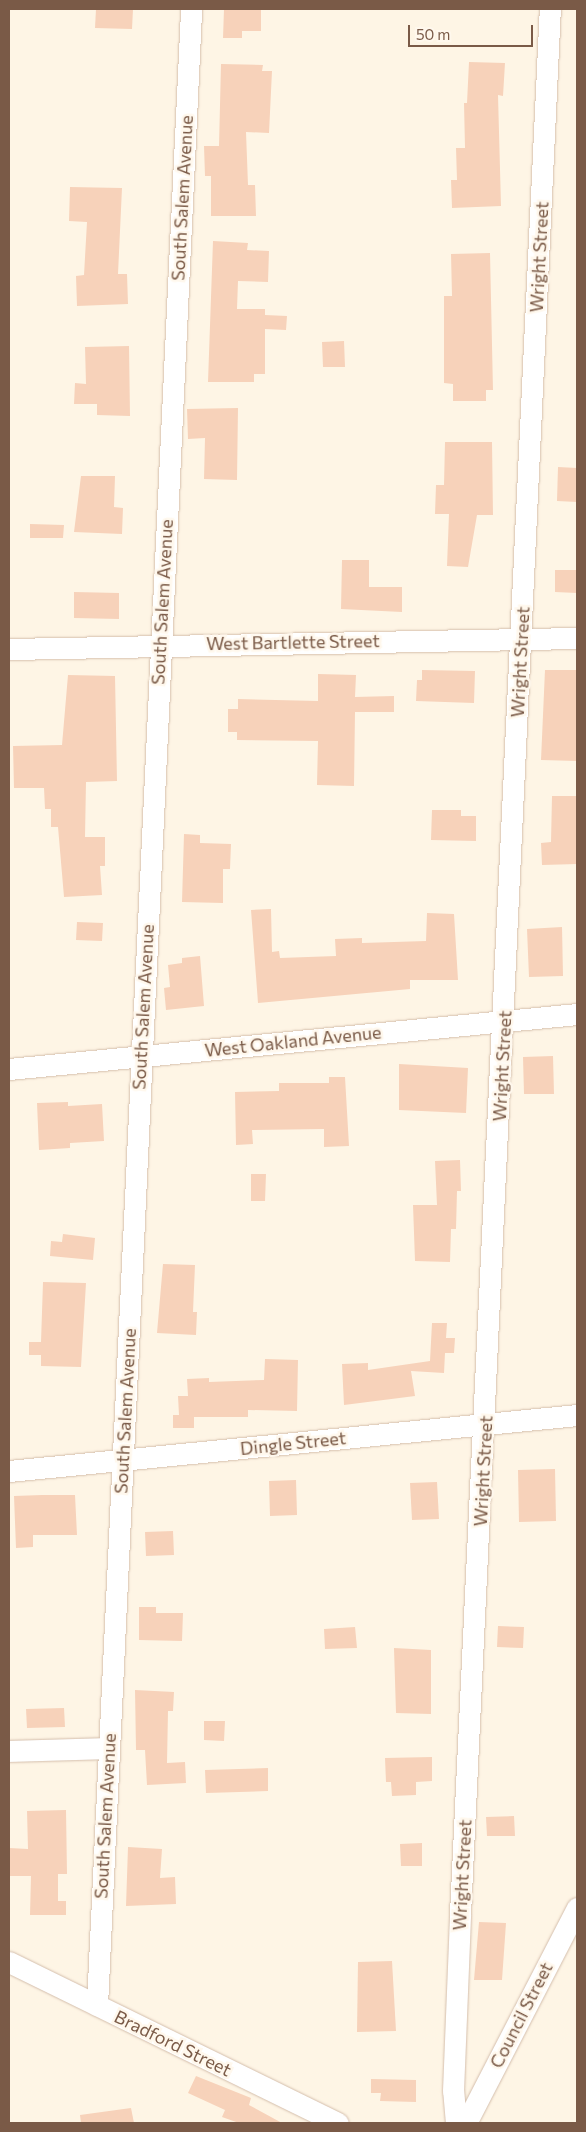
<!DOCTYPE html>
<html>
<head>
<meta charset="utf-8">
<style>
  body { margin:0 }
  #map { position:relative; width:586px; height:2132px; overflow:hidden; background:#fef5e5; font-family:Commissioner,sans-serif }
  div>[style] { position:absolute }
  .building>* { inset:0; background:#f7d2ba }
  .roads { filter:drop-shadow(0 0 1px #d4beac) drop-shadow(0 0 1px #d4beac) }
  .minor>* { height:21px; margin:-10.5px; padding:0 10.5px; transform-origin:10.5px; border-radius:10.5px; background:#fff }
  span { translate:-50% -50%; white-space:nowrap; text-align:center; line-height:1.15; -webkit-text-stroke:5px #fff8ed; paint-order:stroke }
  .street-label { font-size:18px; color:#7a5a47 }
  .frame { position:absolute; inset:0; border:10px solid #7a5a47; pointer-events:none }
  .scale { position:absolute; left:408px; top:25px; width:125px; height:22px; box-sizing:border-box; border:2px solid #7a5a47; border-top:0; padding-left:6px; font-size:15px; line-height:18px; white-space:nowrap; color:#7a5a47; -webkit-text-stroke:4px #fff8ed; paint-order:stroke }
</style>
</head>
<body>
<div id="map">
  <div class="building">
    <i style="clip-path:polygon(96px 9px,133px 9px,132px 29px,95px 28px)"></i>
    <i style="clip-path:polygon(224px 9px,261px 9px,261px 31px,242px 31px,242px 38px,223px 38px)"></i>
    <i style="clip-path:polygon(469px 62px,505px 63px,503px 96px,498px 95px,501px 206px,452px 208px,451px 180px,457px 180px,456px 148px,465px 148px,464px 103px,467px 103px)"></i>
    <i style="clip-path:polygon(221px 64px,263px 65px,262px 71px,272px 71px,269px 133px,246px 132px,248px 185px,255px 185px,256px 216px,211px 216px,211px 176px,205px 176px,204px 146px,219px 146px)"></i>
    <i style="clip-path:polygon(70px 187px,122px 188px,118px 274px,127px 274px,128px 304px,77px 306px,76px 276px,84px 275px,87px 222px,69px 221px)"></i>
    <i style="clip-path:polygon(213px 241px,248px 243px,247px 250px,269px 251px,268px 282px,238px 281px,237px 309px,265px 309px,265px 315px,287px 316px,286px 330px,265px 329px,265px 374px,254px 374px,254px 382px,208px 382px)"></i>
    <i style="clip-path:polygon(490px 253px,493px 390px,486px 390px,486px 401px,453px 401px,453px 384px,444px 383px,444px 296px,452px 296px,451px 254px)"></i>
    <i style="clip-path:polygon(344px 341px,345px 367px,323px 367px,322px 342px)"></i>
    <i style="clip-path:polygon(129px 346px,130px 416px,97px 415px,97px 404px,74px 404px,75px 383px,86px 384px,85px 347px)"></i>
    <i style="clip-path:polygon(238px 408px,237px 480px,204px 479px,205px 438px,188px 439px,187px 409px)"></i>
    <i style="clip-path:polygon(445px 442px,492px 442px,493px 515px,477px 515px,468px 567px,447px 566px,449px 514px,435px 514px,436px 485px,444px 485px)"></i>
    <i style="clip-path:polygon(558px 467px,577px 468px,577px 502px,557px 501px)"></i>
    <i style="clip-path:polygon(81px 476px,115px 476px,114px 507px,123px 508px,122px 534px,74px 532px)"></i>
    <i style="clip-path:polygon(30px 524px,64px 525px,63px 538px,30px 538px)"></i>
    <i style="clip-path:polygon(342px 560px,369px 560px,369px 587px,402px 587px,402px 612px,341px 609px)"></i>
    <i style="clip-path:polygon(555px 570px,577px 570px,577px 593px,555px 592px)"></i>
    <i style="clip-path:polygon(74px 592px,119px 593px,119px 619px,74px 618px)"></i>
    <i style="clip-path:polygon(422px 670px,475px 671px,474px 703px,416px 701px,417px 680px,422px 680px)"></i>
    <i style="clip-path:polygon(545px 670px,577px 670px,577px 761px,541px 760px)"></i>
    <i style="clip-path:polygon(318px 674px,356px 675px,355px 697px,394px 696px,394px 712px,355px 712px,354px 786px,317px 785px,318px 741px,237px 740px,237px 732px,228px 732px,228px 709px,238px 709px,238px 699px,318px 701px)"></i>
    <i style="clip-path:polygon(68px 675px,115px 676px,117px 781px,86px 782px,85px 837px,105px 837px,105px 866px,100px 866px,102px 895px,64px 897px,58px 827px,51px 827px,51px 809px,45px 809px,44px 788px,14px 788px,13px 746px,62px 745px)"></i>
    <i style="clip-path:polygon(552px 796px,577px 796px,577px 864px,542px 865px,541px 843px,551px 842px)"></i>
    <i style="clip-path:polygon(432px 810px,461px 810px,461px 816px,476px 816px,476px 841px,431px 840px)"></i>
    <i style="clip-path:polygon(184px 834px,200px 835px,200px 843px,231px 844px,230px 869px,223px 869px,223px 903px,182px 902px)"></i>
    <i style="clip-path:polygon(271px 909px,272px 952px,279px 951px,280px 958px,336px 956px,335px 939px,362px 938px,362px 943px,426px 941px,427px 913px,454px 914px,458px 980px,410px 980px,410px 989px,258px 1003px,251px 910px)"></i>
    <i style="clip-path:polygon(77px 922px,103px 923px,102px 941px,76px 940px)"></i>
    <i style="clip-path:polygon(562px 927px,563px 976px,529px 977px,527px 929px)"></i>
    <i style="clip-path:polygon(200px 956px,204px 1006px,166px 1010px,164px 988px,170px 987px,168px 965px,182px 963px,182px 958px)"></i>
    <i style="clip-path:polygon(553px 1056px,554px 1094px,524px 1094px,523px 1057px)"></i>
    <i style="clip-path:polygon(399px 1064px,468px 1068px,466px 1113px,399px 1110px)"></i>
    <i style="clip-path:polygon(329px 1077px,345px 1077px,349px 1146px,324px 1147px,324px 1129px,252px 1130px,253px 1144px,236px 1145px,235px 1092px,279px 1091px,279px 1083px,329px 1083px)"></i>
    <i style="clip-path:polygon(68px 1102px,68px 1106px,102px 1104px,104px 1141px,70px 1143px,70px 1148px,39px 1150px,37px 1103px)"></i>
    <i style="clip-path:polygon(460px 1160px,461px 1191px,457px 1191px,456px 1229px,451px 1229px,450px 1262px,415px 1261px,413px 1205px,437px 1205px,435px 1161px)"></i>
    <i style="clip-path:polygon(251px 1174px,266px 1174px,265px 1201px,251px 1201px)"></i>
    <i style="clip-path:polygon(63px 1234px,95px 1238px,93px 1260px,50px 1256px,51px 1241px,62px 1242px)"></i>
    <i style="clip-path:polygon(163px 1264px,195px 1265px,193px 1312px,197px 1312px,196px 1335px,157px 1333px)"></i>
    <i style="clip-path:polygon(43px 1282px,86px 1283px,81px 1367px,41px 1366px,41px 1355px,29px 1355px,29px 1342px,41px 1342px)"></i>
    <i style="clip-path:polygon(432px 1323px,447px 1323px,446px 1338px,455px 1338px,454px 1353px,445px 1353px,444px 1373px,411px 1371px,415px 1396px,344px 1405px,342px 1364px,368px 1363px,368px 1370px,430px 1361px)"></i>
    <i style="clip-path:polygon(265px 1359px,298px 1360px,297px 1411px,248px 1410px,248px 1417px,194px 1417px,194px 1428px,173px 1428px,173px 1415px,179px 1415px,178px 1396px,188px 1396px,187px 1379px,209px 1378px,209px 1382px,264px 1380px)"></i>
    <i style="clip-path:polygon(555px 1469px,556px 1521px,519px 1522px,518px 1470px)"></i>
    <i style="clip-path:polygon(296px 1480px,297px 1515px,270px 1516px,269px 1481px)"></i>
    <i style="clip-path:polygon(437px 1482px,439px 1519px,412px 1520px,410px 1483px)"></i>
    <i style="clip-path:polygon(42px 1495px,75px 1495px,77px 1535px,33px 1535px,33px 1547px,16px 1548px,14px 1496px)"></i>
    <i style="clip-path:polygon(173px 1531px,174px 1555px,146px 1556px,145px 1532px)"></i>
    <i style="clip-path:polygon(139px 1607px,156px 1607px,156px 1613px,183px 1613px,182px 1641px,139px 1640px)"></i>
    <i style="clip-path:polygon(498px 1626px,524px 1627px,523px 1648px,497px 1647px)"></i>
    <i style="clip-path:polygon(355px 1627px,357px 1648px,325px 1649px,324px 1629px)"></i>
    <i style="clip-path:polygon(394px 1648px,431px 1650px,431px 1714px,396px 1713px)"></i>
    <i style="clip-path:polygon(135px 1690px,174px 1692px,173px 1711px,168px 1711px,167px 1763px,185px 1762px,186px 1783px,147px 1785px,145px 1750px,136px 1750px)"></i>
    <i style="clip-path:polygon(64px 1708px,65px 1727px,27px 1728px,26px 1709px)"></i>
    <i style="clip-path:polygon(204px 1721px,225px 1721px,224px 1741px,204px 1740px)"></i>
    <i style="clip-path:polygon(432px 1757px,432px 1781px,416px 1782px,416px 1795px,392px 1796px,391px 1782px,386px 1782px,385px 1758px)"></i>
    <i style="clip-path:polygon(268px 1768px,268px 1791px,206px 1793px,205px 1770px)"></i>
    <i style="clip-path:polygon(66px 1810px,67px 1874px,58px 1874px,58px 1901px,66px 1901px,66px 1915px,30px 1915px,31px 1876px,9px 1876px,9px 1848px,28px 1849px,27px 1811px)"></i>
    <i style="clip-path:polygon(514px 1816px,515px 1836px,487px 1836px,486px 1817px)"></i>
    <i style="clip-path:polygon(422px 1843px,422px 1866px,401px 1866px,400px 1844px)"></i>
    <i style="clip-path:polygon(128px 1847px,162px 1849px,160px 1878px,175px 1877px,176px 1904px,126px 1906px)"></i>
    <i style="clip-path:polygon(479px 1922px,506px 1923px,502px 1980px,474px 1980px)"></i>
    <i style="clip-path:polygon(392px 1961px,396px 2031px,357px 2032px,358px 1962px)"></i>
    <i style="clip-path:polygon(196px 2076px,251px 2098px,249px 2105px,282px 2123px,239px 2123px,222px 2117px,225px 2110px,188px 2093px)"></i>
    <i style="clip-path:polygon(371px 2079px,416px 2080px,416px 2102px,380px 2101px,381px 2093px,371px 2093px)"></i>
    <i style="clip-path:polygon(131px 2108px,134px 2123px,81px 2123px,80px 2115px)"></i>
  </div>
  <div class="roads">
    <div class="minor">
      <i style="left:9px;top:649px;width:568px;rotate:-1.11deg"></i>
      <i style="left:9px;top:1069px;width:571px;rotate:-5.53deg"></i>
      <i style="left:9px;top:1471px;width:571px;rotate:-5.63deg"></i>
      <i style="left:9px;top:1751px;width:99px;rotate:-1.7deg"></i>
      <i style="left:9px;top:1962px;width:366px;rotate:26.1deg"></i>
      <i style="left:97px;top:2005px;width:1998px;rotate:-87.3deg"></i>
      <i style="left:456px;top:2123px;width:32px;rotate:-95deg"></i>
      <i style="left:453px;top:2091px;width:177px;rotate:-87.7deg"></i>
      <i style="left:460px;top:1914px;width:1907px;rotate:-87.3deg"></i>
      <i style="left:466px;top:2123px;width:242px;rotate:-62.7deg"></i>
    </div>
  </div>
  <div class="street-label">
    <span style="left:182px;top:198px;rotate:-87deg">South Salem Avenue</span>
    <span style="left:539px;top:257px;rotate:-87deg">Wright Street</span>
    <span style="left:162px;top:602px;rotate:-87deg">South Salem Avenue</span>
    <span style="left:293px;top:642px;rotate:-1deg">West Bartlette Street</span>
    <span style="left:520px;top:662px;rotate:-87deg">Wright Street</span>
    <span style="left:143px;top:1007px;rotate:-87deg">South Salem Avenue</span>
    <span style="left:293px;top:1041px;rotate:-6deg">West Oakland Avenue</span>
    <span style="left:502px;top:1066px;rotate:-87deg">Wright Street</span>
    <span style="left:125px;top:1411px;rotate:-87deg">South Salem Avenue</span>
    <span style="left:293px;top:1443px;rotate:-6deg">Dingle Street</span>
    <span style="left:483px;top:1471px;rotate:-87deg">Wright Street</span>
    <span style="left:105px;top:1816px;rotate:-87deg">South Salem Avenue</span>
    <span style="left:462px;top:1875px;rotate:-87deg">Wright Street</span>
    <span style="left:521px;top:2015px;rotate:-63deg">Council Street</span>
    <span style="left:173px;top:2043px;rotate:26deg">Bradford Street</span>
  </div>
  <div class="frame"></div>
  <div class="scale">50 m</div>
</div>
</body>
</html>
